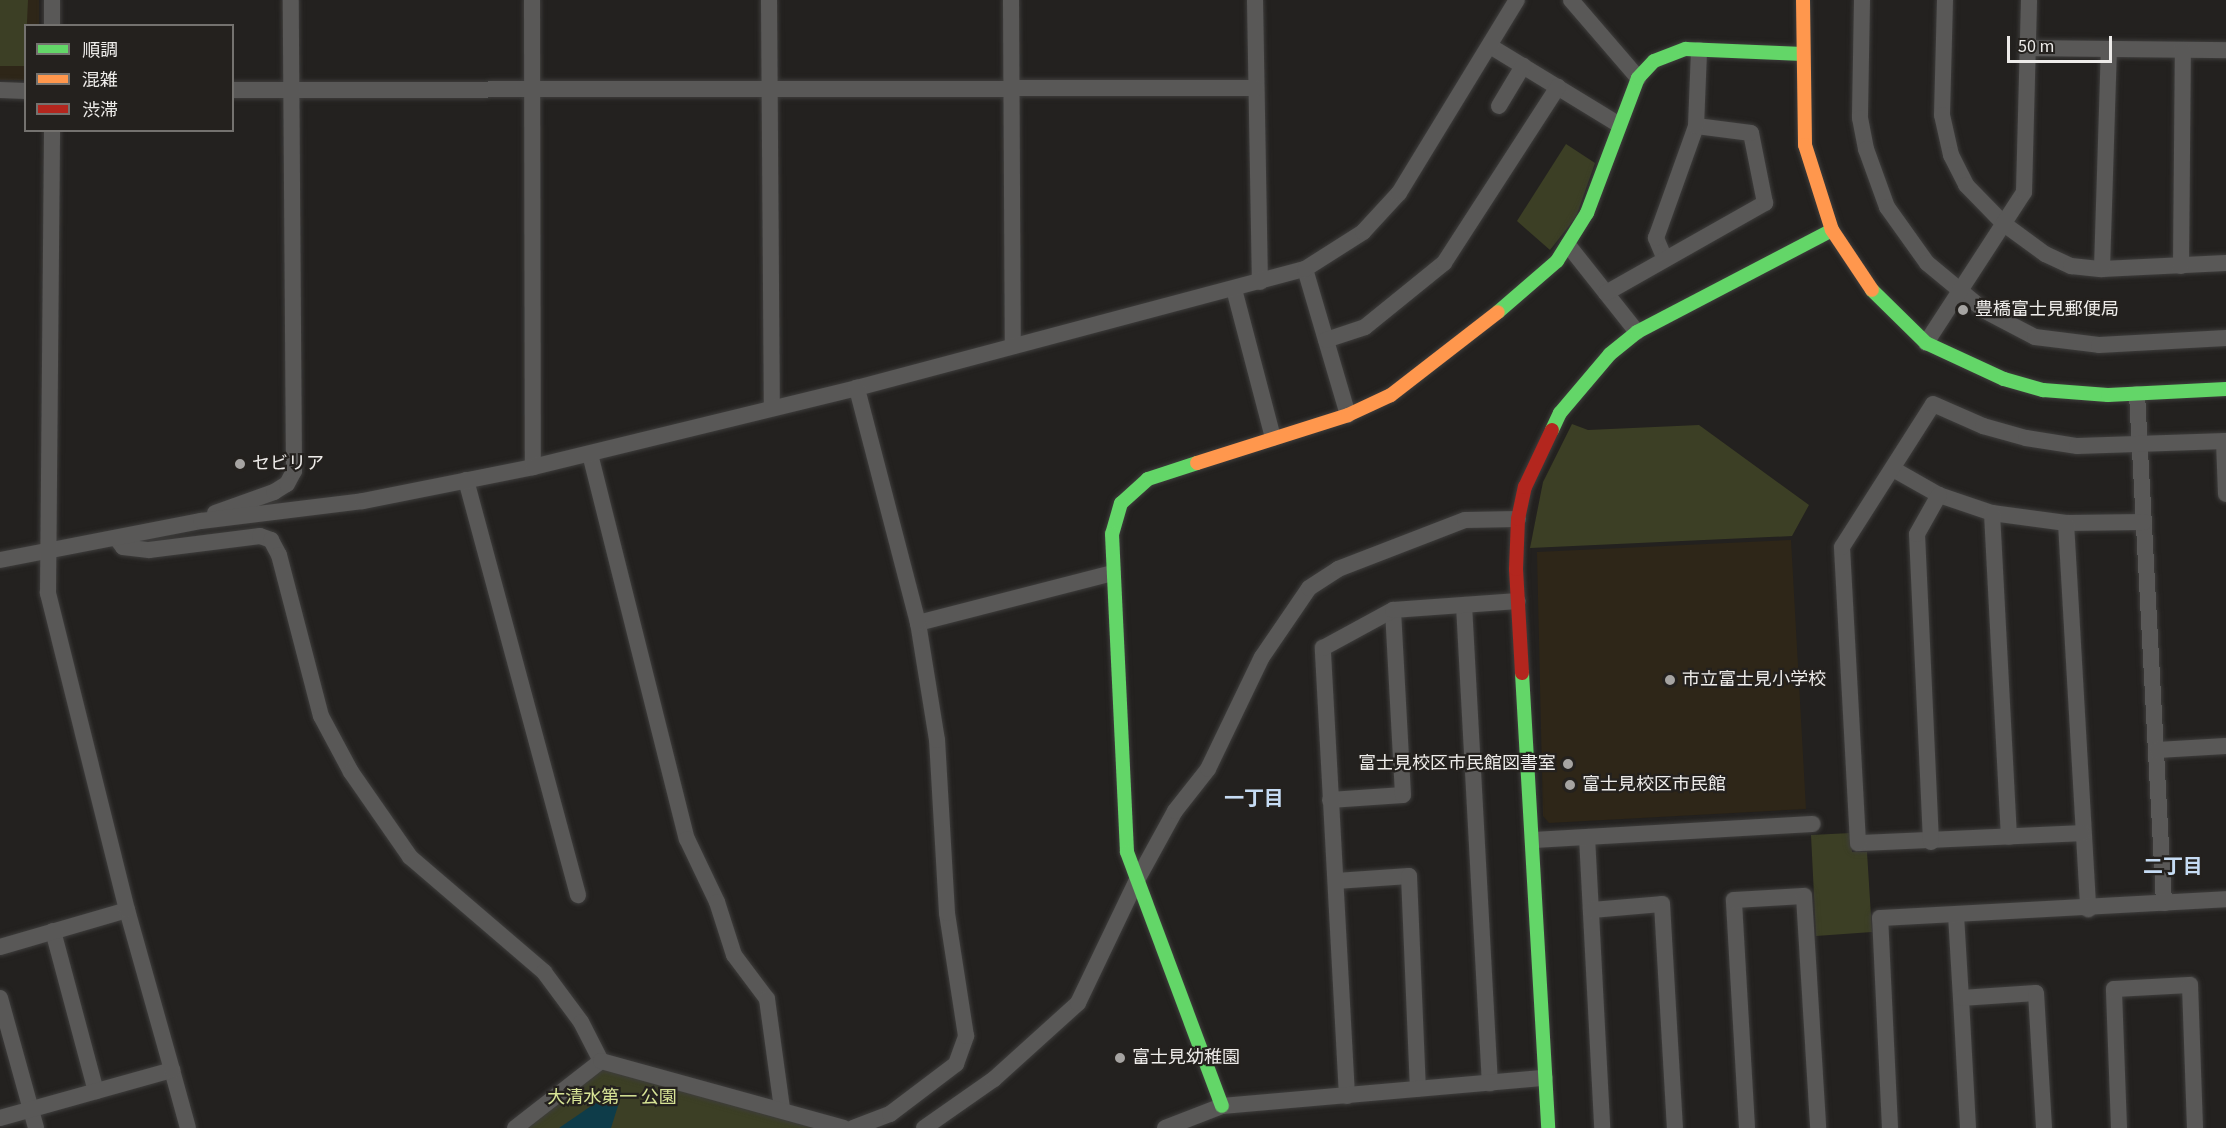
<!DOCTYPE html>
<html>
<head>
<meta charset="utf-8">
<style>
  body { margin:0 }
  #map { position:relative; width:2226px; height:1128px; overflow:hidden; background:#23211f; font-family:"Source Sans 3","Noto Sans JP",sans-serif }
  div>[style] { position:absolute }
  .education>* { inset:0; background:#2e2618 }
  .green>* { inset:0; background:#3c3f25 }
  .water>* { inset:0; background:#0e3c49 }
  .roads { filter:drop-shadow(0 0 2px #3e3d3c) drop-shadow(0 0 2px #3e3d3c) }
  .street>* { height:16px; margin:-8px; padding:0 8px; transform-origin:8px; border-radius:8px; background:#595857 }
  .fast>* { height:14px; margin:-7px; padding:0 7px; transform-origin:7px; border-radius:7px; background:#63d668 }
  .slow>* { height:14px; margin:-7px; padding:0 7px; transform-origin:7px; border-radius:7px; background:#ff974d }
  .jam>* { height:14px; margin:-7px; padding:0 7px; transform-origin:7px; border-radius:7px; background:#b3261e }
  .dots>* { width:16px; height:16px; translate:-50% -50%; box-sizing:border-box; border:3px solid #24211e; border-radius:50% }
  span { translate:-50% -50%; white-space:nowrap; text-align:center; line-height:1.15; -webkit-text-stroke:4.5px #24211e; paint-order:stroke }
  .poi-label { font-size:18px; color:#edebe9 }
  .left { translate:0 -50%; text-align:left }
  .right { translate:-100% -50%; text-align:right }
  .park-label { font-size:18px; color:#d7e395 }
  .neighbourhood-label { font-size:20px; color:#c6dcf4; font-weight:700 }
  .legend { position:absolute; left:24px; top:24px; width:210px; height:108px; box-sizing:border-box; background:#24211e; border:2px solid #74726f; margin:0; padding:8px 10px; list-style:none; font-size:18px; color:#edebe9 }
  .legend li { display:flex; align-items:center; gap:12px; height:30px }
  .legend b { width:30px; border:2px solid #74726f }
  .scale { position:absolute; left:2007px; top:36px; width:105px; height:27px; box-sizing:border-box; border:3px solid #edebe9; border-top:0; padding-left:8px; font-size:18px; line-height:21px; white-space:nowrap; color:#edebe9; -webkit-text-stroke:4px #24211e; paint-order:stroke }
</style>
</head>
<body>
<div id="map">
  <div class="education">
    <i style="clip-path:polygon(0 0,39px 0,39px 25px,26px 26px,25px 80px,0 80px)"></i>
    <i style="clip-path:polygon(1791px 540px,1806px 809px,1549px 823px,1543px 816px,1537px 552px)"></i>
  </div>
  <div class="green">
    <i style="clip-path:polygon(0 0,28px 0,25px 66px,0 66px)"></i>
    <i style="clip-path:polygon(1566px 144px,1595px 163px,1576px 217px,1550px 250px,1517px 221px)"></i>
    <i style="clip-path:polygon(1572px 424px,1588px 430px,1699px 425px,1809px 505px,1792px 536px,1530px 548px,1543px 482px)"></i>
    <i style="clip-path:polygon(1851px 833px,1852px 852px,1867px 852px,1872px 932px,1816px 936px,1811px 835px)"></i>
    <i style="clip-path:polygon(603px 1067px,817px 1128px,522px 1128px)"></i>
  </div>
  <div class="water">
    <i style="clip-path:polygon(613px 1091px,622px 1093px,611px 1128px,559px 1128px)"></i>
  </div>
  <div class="roads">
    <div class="street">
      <i style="left:52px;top:0;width:26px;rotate:90deg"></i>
      <i style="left:532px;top:0;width:467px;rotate:89.9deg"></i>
      <i style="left:769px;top:0;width:407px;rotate:89.6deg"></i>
      <i style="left:1011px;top:0;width:346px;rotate:89.7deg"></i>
      <i style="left:1255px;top:0;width:282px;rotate:89deg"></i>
      <i style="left:1571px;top:0;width:103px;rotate:49.3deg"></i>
      <i style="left:1862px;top:0;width:118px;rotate:91deg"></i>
      <i style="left:1860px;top:118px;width:32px;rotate:79deg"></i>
      <i style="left:1866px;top:149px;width:62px;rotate:70.1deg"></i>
      <i style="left:1887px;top:207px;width:69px;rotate:54.5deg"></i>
      <i style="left:1927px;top:263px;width:75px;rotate:39.6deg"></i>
      <i style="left:1985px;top:311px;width:56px;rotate:27.5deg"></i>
      <i style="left:2035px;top:337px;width:64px;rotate:7.1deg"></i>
      <i style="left:2099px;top:345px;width:127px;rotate:-3.2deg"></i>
      <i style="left:1945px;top:0;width:115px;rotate:91.5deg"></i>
      <i style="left:1942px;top:115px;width:41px;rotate:77.3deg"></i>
      <i style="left:1951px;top:155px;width:34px;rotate:63deg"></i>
      <i style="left:1966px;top:185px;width:54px;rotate:45.7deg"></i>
      <i style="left:2004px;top:224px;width:51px;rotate:36.2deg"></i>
      <i style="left:2045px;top:254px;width:29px;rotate:25deg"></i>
      <i style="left:2071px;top:266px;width:31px;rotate:6deg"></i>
      <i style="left:2102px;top:269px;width:124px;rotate:-2.8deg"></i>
      <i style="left:1490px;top:46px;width:150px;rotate:31.4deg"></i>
      <i style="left:2028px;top:48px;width:198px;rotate:0.6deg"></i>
      <i style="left:0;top:90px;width:26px;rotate:2deg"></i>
      <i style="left:232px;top:90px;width:1024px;rotate:-0.11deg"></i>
      <i style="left:1499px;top:106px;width:47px;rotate:-59deg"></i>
      <i style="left:1568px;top:245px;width:111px;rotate:51.6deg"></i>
      <i style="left:1664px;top:257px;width:21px;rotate:-113deg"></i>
      <i style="left:1656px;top:238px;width:119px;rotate:-70.3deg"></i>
      <i style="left:2181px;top:266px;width:216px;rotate:-89.5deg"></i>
      <i style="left:1305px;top:269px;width:152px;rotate:73.6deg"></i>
      <i style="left:2102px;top:269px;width:219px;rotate:-88.2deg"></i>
      <i style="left:1234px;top:289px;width:154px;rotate:75.3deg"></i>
      <i style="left:1606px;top:293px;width:183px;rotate:-29.5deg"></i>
      <i style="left:1765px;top:203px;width:71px;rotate:-101.3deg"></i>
      <i style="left:1751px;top:133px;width:55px;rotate:-172.7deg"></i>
      <i style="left:1696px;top:126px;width:76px;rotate:-87.7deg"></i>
      <i style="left:1326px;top:340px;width:41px;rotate:-18.4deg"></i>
      <i style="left:1365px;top:327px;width:102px;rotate:-39deg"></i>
      <i style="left:1444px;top:263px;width:210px;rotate:-57.1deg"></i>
      <i style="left:1926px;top:343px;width:180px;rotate:-57deg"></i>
      <i style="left:2024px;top:192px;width:192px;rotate:-88.5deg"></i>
      <i style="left:2137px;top:394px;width:510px;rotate:86.96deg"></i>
      <i style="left:2224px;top:441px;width:53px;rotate:87.8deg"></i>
      <i style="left:590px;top:454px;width:397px;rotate:75.9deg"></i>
      <i style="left:687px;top:839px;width:70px;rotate:64.5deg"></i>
      <i style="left:717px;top:902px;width:56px;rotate:72.2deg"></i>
      <i style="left:734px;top:955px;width:55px;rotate:53.1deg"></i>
      <i style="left:767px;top:999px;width:111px;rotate:82.2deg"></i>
      <i style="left:1893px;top:469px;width:53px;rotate:29.5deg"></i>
      <i style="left:1939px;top:495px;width:56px;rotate:18.8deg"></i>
      <i style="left:1992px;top:513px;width:75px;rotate:7.7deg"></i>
      <i style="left:2066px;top:523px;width:78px;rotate:-0.7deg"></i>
      <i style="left:466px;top:480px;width:430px;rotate:74.9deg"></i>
      <i style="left:215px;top:513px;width:63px;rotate:-19.6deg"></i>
      <i style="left:274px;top:492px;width:15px;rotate:-32deg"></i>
      <i style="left:287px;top:484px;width:15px;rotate:-62deg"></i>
      <i style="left:294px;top:471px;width:471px;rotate:-90.4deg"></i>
      <i style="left:1992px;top:513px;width:324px;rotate:87deg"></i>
      <i style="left:2066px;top:523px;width:387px;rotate:86.7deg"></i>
      <i style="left:117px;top:539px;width:10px;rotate:53deg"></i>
      <i style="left:123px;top:547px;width:26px;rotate:7deg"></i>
      <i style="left:149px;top:550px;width:112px;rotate:-7.2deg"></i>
      <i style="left:260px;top:536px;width:12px;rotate:20deg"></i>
      <i style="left:271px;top:540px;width:17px;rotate:62deg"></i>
      <i style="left:279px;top:555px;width:166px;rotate:75.4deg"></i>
      <i style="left:321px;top:716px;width:64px;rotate:61.8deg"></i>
      <i style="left:351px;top:772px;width:103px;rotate:55.2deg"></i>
      <i style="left:410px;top:857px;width:177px;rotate:40.6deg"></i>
      <i style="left:544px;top:972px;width:62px;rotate:53.5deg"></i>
      <i style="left:581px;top:1022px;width:44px;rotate:62.9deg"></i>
      <i style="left:0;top:560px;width:205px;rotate:-11deg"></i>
      <i style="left:201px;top:521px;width:163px;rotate:-7deg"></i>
      <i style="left:363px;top:501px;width:173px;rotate:-11.3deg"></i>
      <i style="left:533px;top:467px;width:333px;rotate:-13.7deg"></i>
      <i style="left:857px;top:388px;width:464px;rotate:-14.9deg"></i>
      <i style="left:1305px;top:269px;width:69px;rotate:-32.5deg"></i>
      <i style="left:1363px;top:232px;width:53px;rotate:-47.3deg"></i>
      <i style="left:1399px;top:193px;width:226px;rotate:-58.6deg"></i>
      <i style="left:1464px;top:605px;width:479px;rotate:86.9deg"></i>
      <i style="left:918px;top:623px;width:201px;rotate:-14.4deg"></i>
      <i style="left:2157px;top:750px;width:69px;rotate:-3.3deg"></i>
      <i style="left:1330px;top:800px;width:73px;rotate:-3.9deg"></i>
      <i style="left:1403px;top:795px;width:185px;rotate:-93.1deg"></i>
      <i style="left:2082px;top:833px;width:224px;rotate:177.4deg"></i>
      <i style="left:1858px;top:843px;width:296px;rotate:-93.1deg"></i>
      <i style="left:1842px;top:547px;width:169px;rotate:-57.5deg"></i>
      <i style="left:1933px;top:404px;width:55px;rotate:23.7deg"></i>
      <i style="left:1983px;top:426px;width:45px;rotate:15.6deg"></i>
      <i style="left:2026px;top:438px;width:52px;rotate:8.9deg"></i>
      <i style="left:2077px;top:446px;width:149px;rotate:-1.9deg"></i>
      <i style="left:1587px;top:837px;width:291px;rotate:87deg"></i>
      <i style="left:1533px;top:840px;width:280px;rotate:-3.3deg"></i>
      <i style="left:1931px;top:842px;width:308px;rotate:-92.6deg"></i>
      <i style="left:1917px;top:534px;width:45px;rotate:-60.6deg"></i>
      <i style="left:1336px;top:881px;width:73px;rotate:-3.9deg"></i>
      <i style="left:1409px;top:876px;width:213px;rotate:87.6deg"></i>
      <i style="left:1591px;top:910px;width:71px;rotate:-4.8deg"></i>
      <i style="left:1662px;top:904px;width:224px;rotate:86.7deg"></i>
      <i style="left:1956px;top:915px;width:83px;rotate:86.6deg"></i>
      <i style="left:53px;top:931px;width:166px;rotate:75deg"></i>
      <i style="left:0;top:947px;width:132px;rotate:-16.2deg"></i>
      <i style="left:0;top:998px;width:135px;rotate:74.5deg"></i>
      <i style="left:172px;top:1070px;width:60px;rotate:74.6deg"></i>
      <i style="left:1347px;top:1096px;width:449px;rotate:-93.1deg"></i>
      <i style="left:1323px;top:648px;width:80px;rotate:-28.5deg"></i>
      <i style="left:1393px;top:610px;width:125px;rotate:-4.1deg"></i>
      <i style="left:0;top:1118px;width:179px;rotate:-15.6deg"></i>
      <i style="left:172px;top:1070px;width:166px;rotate:-105.7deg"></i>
      <i style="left:127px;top:910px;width:327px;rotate:-104deg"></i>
      <i style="left:48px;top:593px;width:463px;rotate:-89.5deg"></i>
      <i style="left:515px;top:1128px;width:109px;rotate:-37.9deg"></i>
      <i style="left:601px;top:1061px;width:252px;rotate:15.4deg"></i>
      <i style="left:853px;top:1128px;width:40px;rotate:-21deg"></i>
      <i style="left:890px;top:1114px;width:83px;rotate:-37.1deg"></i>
      <i style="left:956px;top:1064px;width:30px;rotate:-70deg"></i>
      <i style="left:966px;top:1036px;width:124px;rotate:-98.8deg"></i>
      <i style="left:947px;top:913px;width:173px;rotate:-93.3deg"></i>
      <i style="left:937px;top:740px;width:119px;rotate:-99.2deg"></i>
      <i style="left:918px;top:623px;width:243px;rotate:-104.6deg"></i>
      <i style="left:924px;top:1128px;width:85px;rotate:-35deg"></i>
      <i style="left:994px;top:1079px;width:113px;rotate:-42.1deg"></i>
      <i style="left:1078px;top:1003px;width:134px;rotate:-64.4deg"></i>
      <i style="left:1136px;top:882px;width:81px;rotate:-61.2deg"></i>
      <i style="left:1175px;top:811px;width:53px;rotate:-51.8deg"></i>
      <i style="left:1208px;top:769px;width:124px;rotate:-64.3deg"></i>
      <i style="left:1262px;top:657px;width:83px;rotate:-55.7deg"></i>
      <i style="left:1309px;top:588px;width:35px;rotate:-33deg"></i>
      <i style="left:1338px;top:569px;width:136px;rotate:-21.1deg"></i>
      <i style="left:1465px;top:520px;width:53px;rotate:-1.1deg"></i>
      <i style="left:1165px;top:1128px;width:61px;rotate:-21.1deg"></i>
      <i style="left:1222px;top:1106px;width:324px;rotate:-5deg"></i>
      <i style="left:1747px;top:1128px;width:228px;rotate:-93.3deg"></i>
      <i style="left:1734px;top:900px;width:70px;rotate:-3.3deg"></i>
      <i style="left:1804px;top:896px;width:232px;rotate:86.5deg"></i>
      <i style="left:1890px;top:1128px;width:210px;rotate:-92.7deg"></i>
      <i style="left:1880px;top:918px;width:347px;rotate:-3.1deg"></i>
      <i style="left:1968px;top:1128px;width:130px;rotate:-93.1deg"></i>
      <i style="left:1961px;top:998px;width:75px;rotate:-3.8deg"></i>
      <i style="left:2036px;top:993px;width:135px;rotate:86.6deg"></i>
      <i style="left:2119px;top:1128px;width:139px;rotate:-92.1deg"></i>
      <i style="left:2114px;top:989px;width:76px;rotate:-3deg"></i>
      <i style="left:2190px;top:985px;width:143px;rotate:88deg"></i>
    </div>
    <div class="fast">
      <i style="left:1872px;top:290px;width:76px;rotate:44.5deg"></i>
      <i style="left:1926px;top:343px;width:86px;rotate:24.8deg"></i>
      <i style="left:2004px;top:379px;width:41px;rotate:15.8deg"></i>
      <i style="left:2043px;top:390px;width:65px;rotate:4.4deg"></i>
      <i style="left:2108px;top:395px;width:118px;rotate:-2.9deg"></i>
      <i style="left:1498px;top:312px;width:78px;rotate:-40.8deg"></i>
      <i style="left:1557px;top:261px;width:57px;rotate:-58deg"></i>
      <i style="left:1587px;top:213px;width:144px;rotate:-69.3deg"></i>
      <i style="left:1638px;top:78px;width:23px;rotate:-47deg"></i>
      <i style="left:1654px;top:61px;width:34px;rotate:-21deg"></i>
      <i style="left:1686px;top:49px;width:116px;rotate:2.5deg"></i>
      <i style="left:1552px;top:430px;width:19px;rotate:-65deg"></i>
      <i style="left:1560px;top:413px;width:77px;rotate:-49.7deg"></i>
      <i style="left:1610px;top:354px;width:35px;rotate:-39deg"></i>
      <i style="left:1637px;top:332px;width:220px;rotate:-27.6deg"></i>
      <i style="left:1197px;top:463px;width:52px;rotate:161.9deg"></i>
      <i style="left:1148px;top:479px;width:36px;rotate:138deg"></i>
      <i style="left:1121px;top:503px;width:32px;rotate:106deg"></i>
      <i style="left:1112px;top:534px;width:318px;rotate:87.3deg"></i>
      <i style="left:1127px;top:852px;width:271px;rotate:69.5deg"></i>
      <i style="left:1522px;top:673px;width:456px;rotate:86.7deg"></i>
    </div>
    <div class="slow">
      <i style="left:1803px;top:0;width:145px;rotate:89.2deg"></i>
      <i style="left:1805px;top:145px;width:89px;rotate:72.4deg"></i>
      <i style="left:1832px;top:230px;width:72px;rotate:56.3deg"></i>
      <i style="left:1197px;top:463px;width:158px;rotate:-17.6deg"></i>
      <i style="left:1348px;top:415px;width:47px;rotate:-24.9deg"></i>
      <i style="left:1391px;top:395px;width:135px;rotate:-37.8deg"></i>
    </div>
    <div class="jam">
      <i style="left:1522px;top:673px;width:104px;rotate:-93.3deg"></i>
      <i style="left:1516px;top:569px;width:50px;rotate:-87.7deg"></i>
      <i style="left:1518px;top:519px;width:33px;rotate:-78deg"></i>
      <i style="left:1525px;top:487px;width:63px;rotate:-64.7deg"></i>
    </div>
  </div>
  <div class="dots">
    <i style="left:1963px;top:310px;background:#a6a4a2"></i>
    <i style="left:240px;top:464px;background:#a6a4a2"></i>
    <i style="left:1670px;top:680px;background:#a6a4a2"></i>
    <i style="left:1568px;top:764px;background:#a6a4a2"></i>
    <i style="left:1570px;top:785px;background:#a6a4a2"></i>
    <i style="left:1120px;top:1058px;background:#a6a4a2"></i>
  </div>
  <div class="poi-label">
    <span class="left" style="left:1975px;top:310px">豊橋富士見郵便局</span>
    <span class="left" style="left:252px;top:464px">セビリア</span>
    <span class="left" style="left:1682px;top:680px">市立富士見小学校</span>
    <span class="right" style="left:1556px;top:764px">富士見校区市民館図書室</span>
    <span class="left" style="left:1582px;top:785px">富士見校区市民館</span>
    <span class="left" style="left:1132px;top:1058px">富士見幼稚園</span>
  </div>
  <div class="park-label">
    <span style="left:612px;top:1098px">大清水第一 公園</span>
  </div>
  <div class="neighbourhood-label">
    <span style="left:1254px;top:799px">一丁目</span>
    <span style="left:2173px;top:867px">二丁目</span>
  </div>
  <ul class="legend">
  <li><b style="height:8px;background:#63d668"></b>順調</li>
  <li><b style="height:8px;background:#ff974d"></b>混雑</li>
  <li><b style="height:8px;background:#b3261e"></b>渋滞</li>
  </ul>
  <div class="scale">50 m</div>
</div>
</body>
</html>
